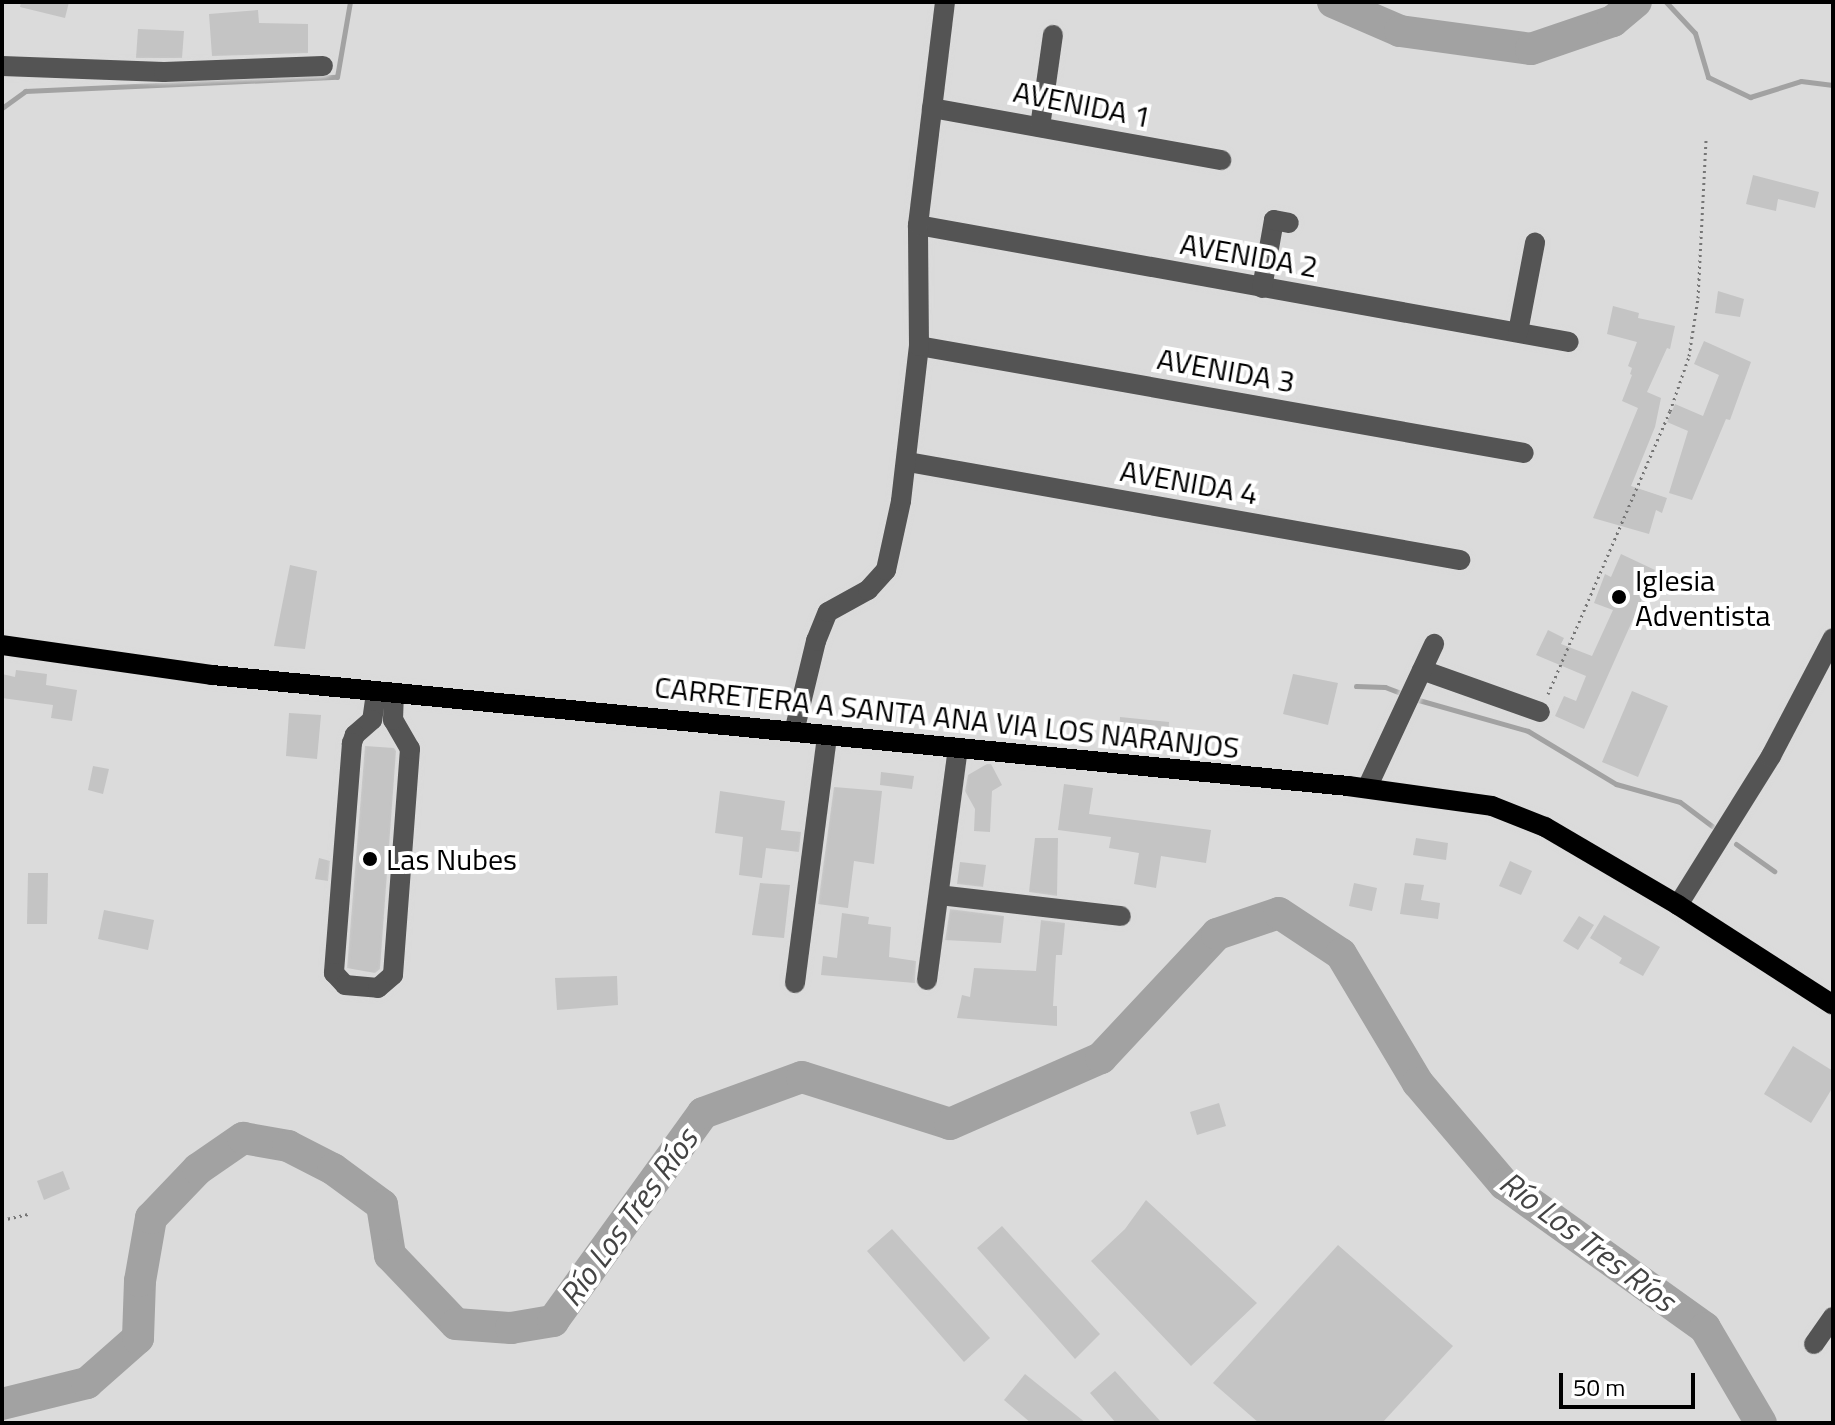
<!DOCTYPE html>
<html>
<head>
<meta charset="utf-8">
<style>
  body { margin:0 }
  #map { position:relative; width:1835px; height:1425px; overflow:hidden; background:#fff; font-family:"Titillium Web",sans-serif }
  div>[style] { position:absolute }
  .green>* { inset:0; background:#dbdbdb }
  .stream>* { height:5px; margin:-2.5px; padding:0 2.5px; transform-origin:2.5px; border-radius:2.5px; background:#a2a2a2 }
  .river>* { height:32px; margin:-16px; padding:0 16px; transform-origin:16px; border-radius:16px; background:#a2a2a2 }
  .building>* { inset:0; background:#c4c4c4 }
  .path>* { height:3px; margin-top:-1.5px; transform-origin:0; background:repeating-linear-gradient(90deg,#767676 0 2px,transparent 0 6px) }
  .roads { filter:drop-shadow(0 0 2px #dbdbdb) drop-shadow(0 0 2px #dbdbdb) }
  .minor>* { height:20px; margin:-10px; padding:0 10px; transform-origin:10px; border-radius:10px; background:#545454 }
  .major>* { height:20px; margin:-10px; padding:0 10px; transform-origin:10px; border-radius:10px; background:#000 }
  .dots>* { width:22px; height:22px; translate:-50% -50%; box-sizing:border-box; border:4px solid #fff; border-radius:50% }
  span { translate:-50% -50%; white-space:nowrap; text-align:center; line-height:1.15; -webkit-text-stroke:8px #fff; paint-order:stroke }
  .street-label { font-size:30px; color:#000 }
  .poi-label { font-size:30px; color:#000 }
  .left { translate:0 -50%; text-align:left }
  .water-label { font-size:32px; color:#434343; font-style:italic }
  .frame { position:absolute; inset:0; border:4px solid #000; pointer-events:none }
  .scale { position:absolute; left:1559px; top:1373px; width:136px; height:36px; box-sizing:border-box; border:4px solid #000; border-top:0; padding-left:10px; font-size:24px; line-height:28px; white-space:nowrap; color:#000; -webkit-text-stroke:6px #fff; paint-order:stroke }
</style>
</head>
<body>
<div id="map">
  <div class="green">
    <i style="clip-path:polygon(2px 2px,1833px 2px,1833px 1423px,2px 1423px)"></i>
  </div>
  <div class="stream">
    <i style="left:1666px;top:2px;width:42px;rotate:46.9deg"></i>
    <i style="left:1695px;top:33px;width:46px;rotate:73.5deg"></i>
    <i style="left:1708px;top:77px;width:47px;rotate:25.5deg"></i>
    <i style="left:1750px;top:97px;width:53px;rotate:-17.4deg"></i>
    <i style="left:1801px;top:81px;width:32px;rotate:7deg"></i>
    <i style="left:2px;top:108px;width:29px;rotate:-36deg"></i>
    <i style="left:25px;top:91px;width:312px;rotate:-2.6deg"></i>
    <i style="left:337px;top:77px;width:76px;rotate:-80.2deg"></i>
    <i style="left:1356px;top:686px;width:29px;rotate:2deg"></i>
    <i style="left:1385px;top:687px;width:22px;rotate:21deg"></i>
    <i style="left:1415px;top:699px;width:117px;rotate:15.8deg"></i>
    <i style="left:1528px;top:731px;width:103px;rotate:31.1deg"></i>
    <i style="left:1616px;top:784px;width:66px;rotate:15.7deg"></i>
    <i style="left:1680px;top:802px;width:40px;rotate:37deg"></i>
    <i style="left:1736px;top:844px;width:47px;rotate:35.4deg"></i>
  </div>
  <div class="river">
    <i style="left:1333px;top:2px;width:73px;rotate:23.4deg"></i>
    <i style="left:1400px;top:31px;width:132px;rotate:7.8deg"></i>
    <i style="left:1531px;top:49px;width:87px;rotate:-18.9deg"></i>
    <i style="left:1613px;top:21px;width:30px;rotate:-40deg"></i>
    <i style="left:2px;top:1404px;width:88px;rotate:-13.9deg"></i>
    <i style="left:87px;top:1383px;width:68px;rotate:-41.4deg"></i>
    <i style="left:138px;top:1338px;width:57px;rotate:-88deg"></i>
    <i style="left:140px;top:1281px;width:64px;rotate:-80.1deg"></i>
    <i style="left:151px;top:1218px;width:68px;rotate:-46.2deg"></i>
    <i style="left:198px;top:1169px;width:55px;rotate:-34.6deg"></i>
    <i style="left:243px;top:1138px;width:46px;rotate:10.1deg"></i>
    <i style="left:288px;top:1146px;width:51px;rotate:27.1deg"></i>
    <i style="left:333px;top:1169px;width:61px;rotate:36.3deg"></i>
    <i style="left:382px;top:1205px;width:51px;rotate:80.9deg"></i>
    <i style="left:390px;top:1255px;width:95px;rotate:46.3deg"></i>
    <i style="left:456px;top:1324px;width:55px;rotate:4.2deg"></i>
    <i style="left:511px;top:1328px;width:43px;rotate:-9.5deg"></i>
    <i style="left:553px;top:1321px;width:256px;rotate:-54.2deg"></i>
    <i style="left:703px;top:1113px;width:105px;rotate:-20deg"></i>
    <i style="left:802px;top:1077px;width:155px;rotate:17.6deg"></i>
    <i style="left:950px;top:1124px;width:165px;rotate:-23.6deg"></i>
    <i style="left:1101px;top:1058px;width:170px;rotate:-46.9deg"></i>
    <i style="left:1217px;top:934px;width:65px;rotate:-18.7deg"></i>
    <i style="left:1279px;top:913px;width:74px;rotate:33.5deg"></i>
    <i style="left:1341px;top:954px;width:150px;rotate:59.2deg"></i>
    <i style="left:1418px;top:1083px;width:133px;rotate:49.6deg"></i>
    <i style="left:1504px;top:1184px;width:247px;rotate:35.6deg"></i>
    <i style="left:1705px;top:1328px;width:110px;rotate:59.5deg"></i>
  </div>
  <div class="building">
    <i style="clip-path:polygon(21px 2px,69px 2px,65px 18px,20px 7px)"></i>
    <i style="clip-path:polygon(258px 10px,259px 23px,308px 24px,308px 53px,212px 56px,209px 14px)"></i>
    <i style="clip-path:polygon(138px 29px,184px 31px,182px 58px,136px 58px)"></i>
    <i style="clip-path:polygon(1753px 175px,1819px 192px,1815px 208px,1778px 199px,1776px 211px,1746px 204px)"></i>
    <i style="clip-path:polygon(1718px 291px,1744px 299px,1740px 317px,1715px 313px)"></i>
    <i style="clip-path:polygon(1613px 306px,1639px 313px,1638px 318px,1675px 326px,1670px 349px,1667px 348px,1647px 392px,1661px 398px,1655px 427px,1631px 486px,1667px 498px,1662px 513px,1656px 510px,1649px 534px,1593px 518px,1638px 408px,1622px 401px,1632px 375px,1630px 374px,1632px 368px,1628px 366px,1637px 342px,1607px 334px)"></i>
    <i style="clip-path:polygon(1704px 341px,1751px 362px,1730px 420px,1726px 419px,1692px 500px,1669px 493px,1688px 431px,1667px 422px,1675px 404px,1703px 416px,1719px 375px,1694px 364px)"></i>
    <i style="clip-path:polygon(1621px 554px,1655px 570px,1584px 729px,1555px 716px,1564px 696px,1576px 701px,1586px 676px,1536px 655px,1548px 630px,1564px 638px,1561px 644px,1592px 656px,1613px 610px,1594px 603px,1605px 574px,1611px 577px)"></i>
    <i style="clip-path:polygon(290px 565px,317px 571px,305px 649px,274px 646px)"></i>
    <i style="clip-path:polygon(16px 670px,47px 674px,46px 685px,77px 690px,72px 721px,51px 718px,53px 705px,2px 698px,2px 674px,15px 677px)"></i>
    <i style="clip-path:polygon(1293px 674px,1338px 683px,1328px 725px,1283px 714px)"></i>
    <i style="clip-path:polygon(1632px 691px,1668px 706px,1638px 777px,1602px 762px)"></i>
    <i style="clip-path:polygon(289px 713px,321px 715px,317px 759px,286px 756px)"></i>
    <i style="clip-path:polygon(1120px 717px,1169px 722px,1168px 740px,1119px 735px)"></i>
    <i style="clip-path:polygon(365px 746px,394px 748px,396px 751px,380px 969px,375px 973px,347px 968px)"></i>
    <i style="clip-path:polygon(987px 764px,991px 764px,1002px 785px,992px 791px,990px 832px,974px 831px,975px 809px,965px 791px,968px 775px)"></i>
    <i style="clip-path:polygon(93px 766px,109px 769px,103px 794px,88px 790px)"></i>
    <i style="clip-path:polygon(881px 772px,914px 776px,912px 789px,880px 785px)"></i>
    <i style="clip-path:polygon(1064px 784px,1093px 788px,1089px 814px,1211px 830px,1206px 863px,1161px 856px,1156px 888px,1134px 884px,1139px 853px,1109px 848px,1111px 837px,1058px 830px)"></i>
    <i style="clip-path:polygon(834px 787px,882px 791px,874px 864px,854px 861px,848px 908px,818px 904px)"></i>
    <i style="clip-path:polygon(720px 791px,785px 801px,781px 830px,801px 832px,799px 852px,766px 848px,762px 878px,739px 875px,743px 837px,715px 833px)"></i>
    <i style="clip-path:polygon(1035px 838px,1058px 838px,1057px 896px,1029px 892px)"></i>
    <i style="clip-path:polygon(1416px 838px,1448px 843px,1446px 860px,1413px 855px)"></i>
    <i style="clip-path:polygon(319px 858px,330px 861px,328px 881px,315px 879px)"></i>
    <i style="clip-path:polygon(1510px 861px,1532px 871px,1521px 895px,1499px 886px)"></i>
    <i style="clip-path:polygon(960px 862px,986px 865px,983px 887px,957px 884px)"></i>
    <i style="clip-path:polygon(28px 873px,48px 873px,47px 924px,27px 924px)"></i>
    <i style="clip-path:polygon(760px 883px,790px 885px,784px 938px,752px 935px)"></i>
    <i style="clip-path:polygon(1354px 883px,1377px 888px,1372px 911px,1349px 906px)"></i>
    <i style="clip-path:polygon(1405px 883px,1424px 885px,1421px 900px,1440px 903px,1438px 919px,1400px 914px)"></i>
    <i style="clip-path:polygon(950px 909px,1004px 916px,1001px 943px,945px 940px)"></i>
    <i style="clip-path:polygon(104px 910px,154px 920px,148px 950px,98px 939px)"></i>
    <i style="clip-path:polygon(842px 913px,869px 917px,868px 924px,891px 927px,889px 957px,916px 961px,915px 983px,821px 975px,823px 956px,837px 958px)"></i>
    <i style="clip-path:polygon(1604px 915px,1660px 947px,1643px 976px,1619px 963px,1622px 958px,1590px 938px)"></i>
    <i style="clip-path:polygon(1579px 916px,1594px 925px,1578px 950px,1563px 941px)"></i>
    <i style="clip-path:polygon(1041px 920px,1065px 923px,1062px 955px,1056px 955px,1053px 1006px,1057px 1006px,1057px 1026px,957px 1018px,962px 995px,970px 997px,974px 968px,1036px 971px)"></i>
    <i style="clip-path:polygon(617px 976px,618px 1005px,557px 1010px,555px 978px)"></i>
    <i style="clip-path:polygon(1793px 1046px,1833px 1071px,1833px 1087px,1811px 1123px,1764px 1094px)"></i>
    <i style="clip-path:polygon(1219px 1103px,1226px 1126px,1197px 1135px,1190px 1112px)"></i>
    <i style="clip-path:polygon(63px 1171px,70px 1189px,44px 1200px,37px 1181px)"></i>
    <i style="clip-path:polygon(1146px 1200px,1257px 1303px,1191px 1366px,1091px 1261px,1125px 1229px)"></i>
    <i style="clip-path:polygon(1002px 1226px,1100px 1334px,1075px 1359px,977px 1248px)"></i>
    <i style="clip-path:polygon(892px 1229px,990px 1338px,964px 1362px,867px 1251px)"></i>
    <i style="clip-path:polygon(1338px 1245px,1453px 1346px,1382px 1423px,1259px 1423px,1213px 1383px)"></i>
    <i style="clip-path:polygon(1115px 1371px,1162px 1423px,1116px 1423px,1090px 1393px)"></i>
    <i style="clip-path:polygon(1025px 1374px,1086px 1423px,1031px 1423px,1004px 1400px)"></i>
  </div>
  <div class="path">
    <i style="left:1548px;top:694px;width:308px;rotate:-66.7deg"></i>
    <i style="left:1670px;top:411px;width:58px;rotate:-70.9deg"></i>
    <i style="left:1689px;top:356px;width:59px;rotate:-81.2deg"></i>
    <i style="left:1698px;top:298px;width:159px;rotate:-87.1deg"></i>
    <i style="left:2px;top:1220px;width:28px;rotate:-13deg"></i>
  </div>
  <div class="roads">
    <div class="minor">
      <i style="left:2px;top:66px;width:162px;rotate:2.1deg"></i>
      <i style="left:164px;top:72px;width:159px;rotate:-2.2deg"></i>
      <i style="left:932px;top:108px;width:294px;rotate:10.2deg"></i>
      <i style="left:1040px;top:127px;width:93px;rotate:-82deg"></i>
      <i style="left:918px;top:225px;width:661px;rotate:10.19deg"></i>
      <i style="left:1262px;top:288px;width:69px;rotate:-80deg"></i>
      <i style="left:1274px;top:220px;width:15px;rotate:11deg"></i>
      <i style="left:1518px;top:332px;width:91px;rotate:-79.2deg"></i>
      <i style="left:919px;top:346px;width:614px;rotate:10.03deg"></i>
      <i style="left:908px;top:462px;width:561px;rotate:10.07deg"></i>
      <i style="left:1422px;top:670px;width:125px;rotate:19.6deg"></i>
      <i style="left:376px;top:693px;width:27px;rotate:98deg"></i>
      <i style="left:372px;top:720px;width:23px;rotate:139deg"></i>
      <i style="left:355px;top:735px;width:9px;rotate:111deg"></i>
      <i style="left:352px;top:743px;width:231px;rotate:94.5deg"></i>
      <i style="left:334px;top:973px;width:16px;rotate:47deg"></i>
      <i style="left:345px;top:985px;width:33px;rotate:5deg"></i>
      <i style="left:378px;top:988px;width:20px;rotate:-41deg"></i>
      <i style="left:393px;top:975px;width:227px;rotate:-85.7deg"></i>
      <i style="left:410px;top:749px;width:34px;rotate:-120deg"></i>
      <i style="left:393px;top:720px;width:26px;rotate:-88deg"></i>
      <i style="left:794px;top:732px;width:94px;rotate:-76.4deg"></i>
      <i style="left:816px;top:641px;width:31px;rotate:-68deg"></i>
      <i style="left:828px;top:612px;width:46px;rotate:-28.8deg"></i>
      <i style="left:868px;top:590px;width:27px;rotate:-48deg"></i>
      <i style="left:886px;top:570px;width:71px;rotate:-77.7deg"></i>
      <i style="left:901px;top:501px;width:156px;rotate:-83.4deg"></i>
      <i style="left:919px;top:346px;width:121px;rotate:-90.5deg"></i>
      <i style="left:918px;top:225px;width:225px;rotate:-83.1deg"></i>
      <i style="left:1367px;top:788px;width:159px;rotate:-65deg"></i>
      <i style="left:939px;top:895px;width:183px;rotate:6.6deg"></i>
      <i style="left:1678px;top:905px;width:176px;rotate:-58deg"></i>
      <i style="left:1771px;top:756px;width:133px;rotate:-62.3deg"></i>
      <i style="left:927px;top:980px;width:234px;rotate:-82.4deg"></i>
      <i style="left:795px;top:983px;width:249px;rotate:-82.6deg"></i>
      <i style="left:1814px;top:1344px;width:33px;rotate:-55deg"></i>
    </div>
    <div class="major">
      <i style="left:2px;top:645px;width:212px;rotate:8.1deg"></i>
      <i style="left:212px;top:675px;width:1141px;rotate:5.58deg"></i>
      <i style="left:1348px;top:786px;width:145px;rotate:7.9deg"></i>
      <i style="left:1492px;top:806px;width:57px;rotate:21.6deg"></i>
      <i style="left:1545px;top:827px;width:154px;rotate:30.4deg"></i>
      <i style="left:1678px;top:905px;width:184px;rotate:32.8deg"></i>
    </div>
  </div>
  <div class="dots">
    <i style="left:1619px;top:597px;background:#000"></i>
    <i style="left:370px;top:859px;background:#000"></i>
  </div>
  <div class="street-label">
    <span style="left:1082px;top:104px;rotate:11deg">AVENIDA 1</span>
    <span style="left:1249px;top:255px;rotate:10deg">AVENIDA 2</span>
    <span style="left:1226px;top:370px;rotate:10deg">AVENIDA 3</span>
    <span style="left:1189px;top:482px;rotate:10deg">AVENIDA 4</span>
    <span style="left:947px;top:717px;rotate:6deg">CARRETERA A SANTA ANA VIA LOS NARANJOS</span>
  </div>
  <div class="poi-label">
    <span class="left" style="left:1635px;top:597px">Iglesia<br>Adventista</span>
    <span class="left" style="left:386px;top:859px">Las Nubes</span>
  </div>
  <div class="water-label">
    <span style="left:628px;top:1217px;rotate:-54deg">Río Los Tres Ríos</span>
    <span style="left:1588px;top:1241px;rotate:37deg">Río Los Tres Ríos</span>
  </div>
  <div class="frame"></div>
  <div class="scale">50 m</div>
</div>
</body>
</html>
